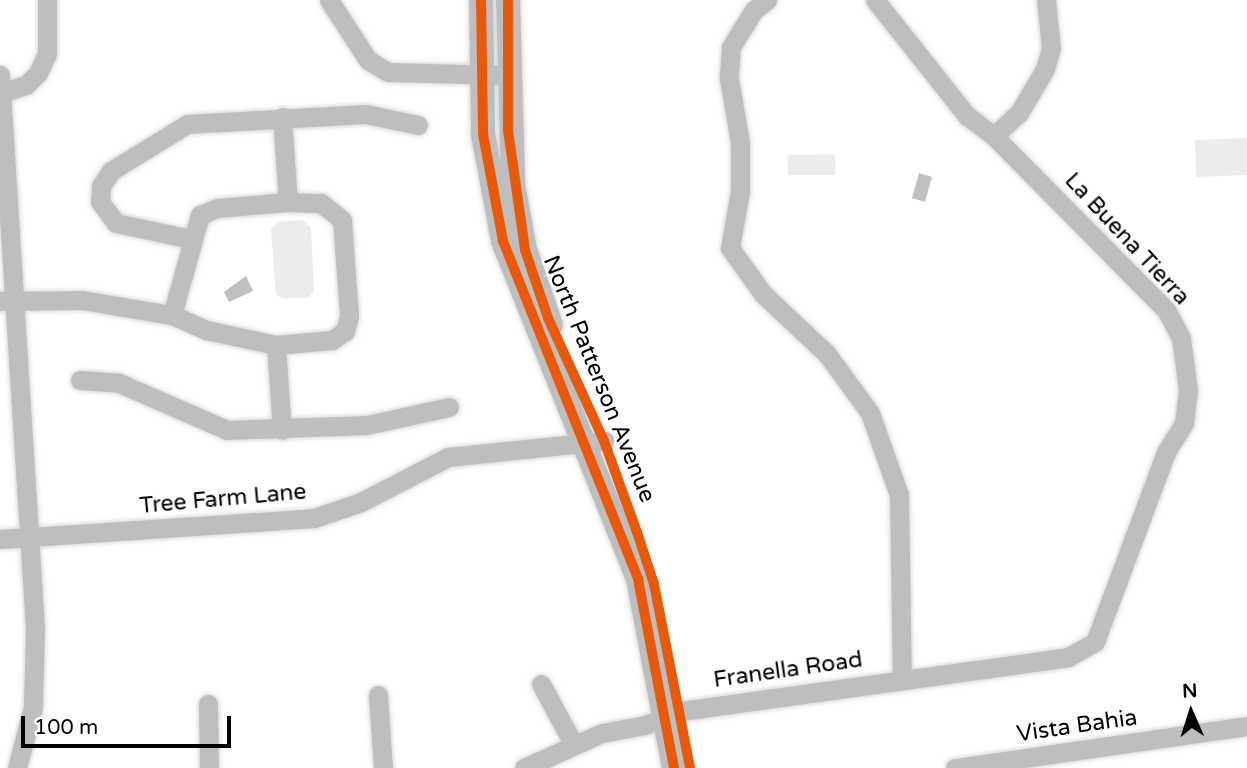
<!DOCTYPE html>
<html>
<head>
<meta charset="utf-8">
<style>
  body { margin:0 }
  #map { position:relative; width:1247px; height:768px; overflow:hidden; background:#fff; font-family:"Varela Round",sans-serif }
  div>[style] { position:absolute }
  .green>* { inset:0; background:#ececec }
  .water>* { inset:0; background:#bfbfbf }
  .roads { filter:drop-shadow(0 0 2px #dbdbdb) drop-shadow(0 0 2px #dbdbdb) }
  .minor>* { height:19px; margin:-9.5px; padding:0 9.5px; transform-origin:9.5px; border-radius:9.5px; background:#bebebe }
  .major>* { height:24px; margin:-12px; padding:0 12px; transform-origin:12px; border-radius:12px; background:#bebebe }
  .cycleway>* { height:10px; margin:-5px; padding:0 5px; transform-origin:5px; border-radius:5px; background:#e8590c }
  span { translate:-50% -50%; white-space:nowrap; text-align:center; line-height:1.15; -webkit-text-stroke:5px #fff; paint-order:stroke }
  .street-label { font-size:23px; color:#000 }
  .north { position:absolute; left:1156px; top:677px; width:70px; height:70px; -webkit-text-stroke:5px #fff; paint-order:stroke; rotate:357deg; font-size:19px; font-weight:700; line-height:28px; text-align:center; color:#000 }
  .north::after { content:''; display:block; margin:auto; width:24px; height:32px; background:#000; clip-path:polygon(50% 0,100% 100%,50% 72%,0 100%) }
  .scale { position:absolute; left:21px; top:716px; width:210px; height:32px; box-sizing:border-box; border:4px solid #000; border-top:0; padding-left:9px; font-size:21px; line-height:24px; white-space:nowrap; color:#000; -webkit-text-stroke:5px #fff; paint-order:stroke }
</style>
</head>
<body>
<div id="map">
  <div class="green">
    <i style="clip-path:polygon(1247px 138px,1247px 175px,1196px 177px,1195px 140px)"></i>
    <i style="clip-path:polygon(835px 154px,835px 175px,788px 175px,787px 155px)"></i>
    <i style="clip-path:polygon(303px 220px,311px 228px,314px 291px,309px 297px,283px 299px,276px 294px,271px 229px,278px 222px)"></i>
  </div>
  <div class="water">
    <i style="clip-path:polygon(919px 173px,932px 177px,925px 202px,912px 198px)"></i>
    <i style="clip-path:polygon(246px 276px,253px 291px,229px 302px,224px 292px)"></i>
  </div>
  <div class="roads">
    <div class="minor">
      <i style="left:329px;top:0;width:72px;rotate:57deg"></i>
      <i style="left:368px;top:60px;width:23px;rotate:31deg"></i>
      <i style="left:388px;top:72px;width:119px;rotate:1.4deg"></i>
      <i style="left:767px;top:0;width:16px;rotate:142deg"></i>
      <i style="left:754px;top:10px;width:44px;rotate:121.9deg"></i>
      <i style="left:731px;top:47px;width:32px;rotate:94deg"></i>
      <i style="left:729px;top:79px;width:65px;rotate:80.2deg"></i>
      <i style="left:740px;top:143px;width:48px;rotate:90deg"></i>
      <i style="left:740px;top:191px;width:58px;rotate:100deg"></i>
      <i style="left:730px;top:248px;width:57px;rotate:54.3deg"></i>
      <i style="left:763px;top:294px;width:88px;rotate:43.2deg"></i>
      <i style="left:827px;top:354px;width:73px;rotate:53.9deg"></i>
      <i style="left:870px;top:413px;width:87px;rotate:70.5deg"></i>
      <i style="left:899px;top:495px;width:184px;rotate:89.1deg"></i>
      <i style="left:0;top:75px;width:554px;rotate:86.38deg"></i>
      <i style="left:35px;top:628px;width:79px;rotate:91.5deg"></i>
      <i style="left:33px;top:707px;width:63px;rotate:104.7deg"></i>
      <i style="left:4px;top:92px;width:23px;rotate:-18deg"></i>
      <i style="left:26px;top:85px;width:17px;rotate:-45deg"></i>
      <i style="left:38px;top:73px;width:21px;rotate:-65deg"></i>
      <i style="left:47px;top:54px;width:54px;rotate:-90deg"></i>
      <i style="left:282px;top:117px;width:85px;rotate:86deg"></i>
      <i style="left:994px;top:136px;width:34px;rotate:-43deg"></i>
      <i style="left:1019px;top:113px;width:51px;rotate:-59.4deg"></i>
      <i style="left:1045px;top:69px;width:22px;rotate:-74deg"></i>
      <i style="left:1051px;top:48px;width:48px;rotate:-95.9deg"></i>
      <i style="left:288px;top:202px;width:33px;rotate:2deg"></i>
      <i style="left:321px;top:203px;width:27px;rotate:39deg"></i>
      <i style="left:342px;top:220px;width:96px;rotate:85.8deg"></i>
      <i style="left:349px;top:316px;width:16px;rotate:105deg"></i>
      <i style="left:345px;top:331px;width:16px;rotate:145deg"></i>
      <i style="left:332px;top:340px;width:56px;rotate:174.9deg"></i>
      <i style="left:276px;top:345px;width:72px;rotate:-167.9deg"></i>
      <i style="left:206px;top:330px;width:37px;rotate:-156deg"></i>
      <i style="left:172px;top:315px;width:104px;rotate:-74.4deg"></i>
      <i style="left:200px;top:215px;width:18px;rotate:-22deg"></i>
      <i style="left:217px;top:208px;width:71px;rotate:-4.8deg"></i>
      <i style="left:191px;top:239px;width:77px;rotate:-168deg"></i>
      <i style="left:116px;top:223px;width:26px;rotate:-127deg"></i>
      <i style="left:100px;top:202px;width:16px;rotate:-86deg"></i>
      <i style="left:101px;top:186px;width:18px;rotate:-56deg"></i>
      <i style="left:111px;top:171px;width:89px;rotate:-31.7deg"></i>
      <i style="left:187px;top:124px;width:179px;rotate:-3.2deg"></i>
      <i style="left:366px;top:114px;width:53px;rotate:11.9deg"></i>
      <i style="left:0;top:301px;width:82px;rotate:-0.7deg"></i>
      <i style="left:82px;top:300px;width:91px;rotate:9.5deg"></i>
      <i style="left:276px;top:345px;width:85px;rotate:86deg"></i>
      <i style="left:80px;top:380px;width:39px;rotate:4deg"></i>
      <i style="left:119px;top:383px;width:118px;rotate:23.5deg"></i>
      <i style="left:227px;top:430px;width:140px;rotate:-2deg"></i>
      <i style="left:367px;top:425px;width:84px;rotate:-12.4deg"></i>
      <i style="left:0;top:539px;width:315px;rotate:-3.8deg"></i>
      <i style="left:314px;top:518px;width:50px;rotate:-18.8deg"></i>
      <i style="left:361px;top:502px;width:98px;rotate:-27.3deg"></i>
      <i style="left:448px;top:457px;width:157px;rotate:-5.9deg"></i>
      <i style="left:541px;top:684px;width:69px;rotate:61.6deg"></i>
      <i style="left:378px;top:695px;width:73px;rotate:86.1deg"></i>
      <i style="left:208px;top:704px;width:64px;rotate:89.1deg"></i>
      <i style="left:524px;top:768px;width:85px;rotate:-24.2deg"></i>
      <i style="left:602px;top:733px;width:44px;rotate:-10.5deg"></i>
      <i style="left:645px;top:725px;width:39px;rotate:-21deg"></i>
      <i style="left:681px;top:711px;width:391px;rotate:-7.9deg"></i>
      <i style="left:1068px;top:657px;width:31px;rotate:-29deg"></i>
      <i style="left:1095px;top:642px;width:203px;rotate:-69.5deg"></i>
      <i style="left:1166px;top:452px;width:34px;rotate:-58deg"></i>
      <i style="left:1184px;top:423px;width:33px;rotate:-83deg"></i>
      <i style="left:1188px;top:390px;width:52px;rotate:-97.7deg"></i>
      <i style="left:1181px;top:338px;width:32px;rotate:-118deg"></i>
      <i style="left:1166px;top:310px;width:245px;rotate:-134.7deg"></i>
      <i style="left:994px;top:136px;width:34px;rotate:-143deg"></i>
      <i style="left:967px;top:116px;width:148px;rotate:-128.4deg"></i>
      <i style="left:955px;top:768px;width:295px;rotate:-8.2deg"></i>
    </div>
    <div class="major">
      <i style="left:481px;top:0;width:134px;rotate:89.1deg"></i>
      <i style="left:483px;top:134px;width:109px;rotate:79.4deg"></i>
      <i style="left:503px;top:241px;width:364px;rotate:68.2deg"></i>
      <i style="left:638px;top:579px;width:192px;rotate:79.2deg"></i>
      <i style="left:508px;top:0;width:184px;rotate:88.4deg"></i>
      <i style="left:513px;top:184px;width:67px;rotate:79.7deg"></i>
      <i style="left:525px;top:250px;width:79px;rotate:70.9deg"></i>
    </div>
  </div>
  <div class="cycleway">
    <i style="left:481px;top:0;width:134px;rotate:89.1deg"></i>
    <i style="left:483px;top:134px;width:109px;rotate:79.4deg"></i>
    <i style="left:503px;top:241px;width:364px;rotate:68.2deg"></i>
    <i style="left:638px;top:579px;width:192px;rotate:79.2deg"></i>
    <i style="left:508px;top:0;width:130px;rotate:90deg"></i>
    <i style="left:508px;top:130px;width:121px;rotate:81.9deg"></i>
    <i style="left:525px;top:250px;width:72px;rotate:71.3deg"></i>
    <i style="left:548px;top:318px;width:135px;rotate:65.5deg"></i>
    <i style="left:604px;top:441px;width:97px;rotate:70.1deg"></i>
    <i style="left:637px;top:532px;width:55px;rotate:71.9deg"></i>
    <i style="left:654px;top:584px;width:187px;rotate:78.9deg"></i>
  </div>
  <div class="street-label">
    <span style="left:1127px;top:239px;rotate:47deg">La Buena Tierra</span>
    <span style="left:599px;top:379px;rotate:68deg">North Patterson Avenue</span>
    <span style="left:223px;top:499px;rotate:-5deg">Tree Farm Lane</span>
    <span style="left:788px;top:670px;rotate:-8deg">Franella Road</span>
    <span style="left:1077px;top:726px;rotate:-8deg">Vista Bahia</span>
  </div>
  <div class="north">N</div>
  <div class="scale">100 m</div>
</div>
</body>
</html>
